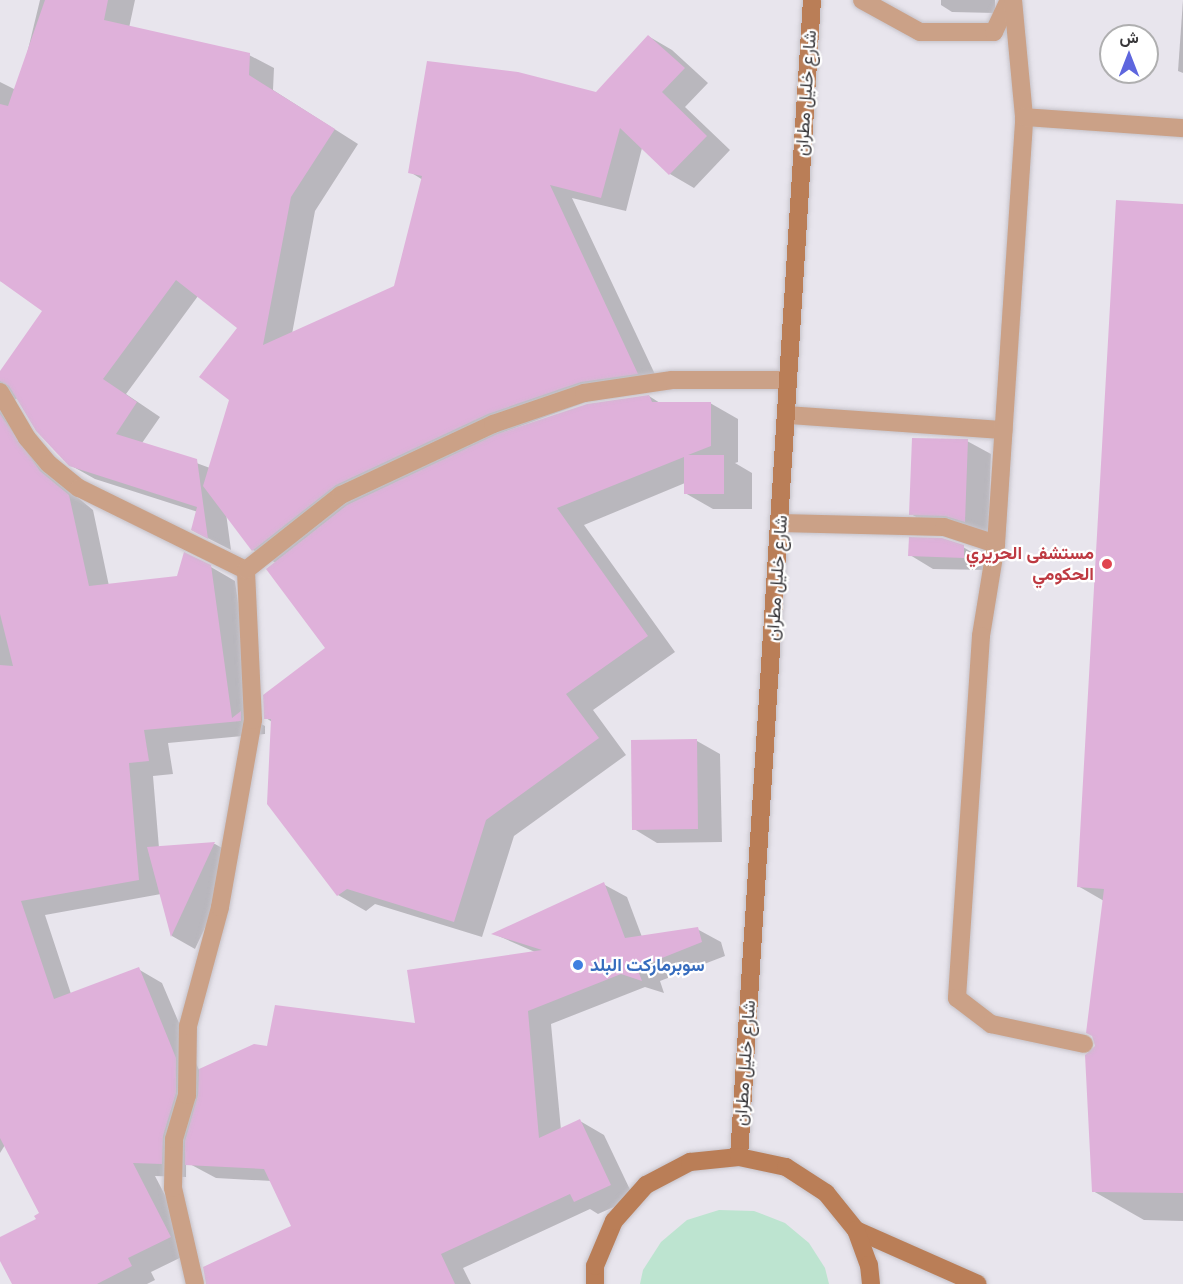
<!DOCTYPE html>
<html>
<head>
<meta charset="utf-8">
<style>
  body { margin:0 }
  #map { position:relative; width:1183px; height:1284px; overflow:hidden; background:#e8e5ed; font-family:"Times New Roman",Vazirmatn,serif }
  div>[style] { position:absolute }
  .green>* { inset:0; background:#bde4d0 }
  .shadow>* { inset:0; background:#0003 }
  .building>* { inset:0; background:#dfb1da }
  .roads { filter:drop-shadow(0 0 2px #c5c2c9) drop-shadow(0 0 2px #c5c2c9) }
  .lane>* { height:18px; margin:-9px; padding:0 9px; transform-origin:9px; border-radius:9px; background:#cba187 }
  .street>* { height:18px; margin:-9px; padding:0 9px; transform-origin:9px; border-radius:9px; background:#cba187 }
  .secondary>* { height:18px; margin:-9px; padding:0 9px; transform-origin:9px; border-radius:9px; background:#ba7e57 }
  .dots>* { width:16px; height:16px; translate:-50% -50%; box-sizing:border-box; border:3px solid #fff; border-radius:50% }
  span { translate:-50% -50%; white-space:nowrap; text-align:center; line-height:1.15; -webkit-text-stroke:4.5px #fff; paint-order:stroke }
  .street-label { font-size:18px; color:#38373a }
  .health-label { font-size:18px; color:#be3a42; font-weight:700 }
  .right { translate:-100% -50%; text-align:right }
  .shop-label { font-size:18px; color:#366cbe; font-weight:700 }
  .left { translate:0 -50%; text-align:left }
  .north { position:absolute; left:1099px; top:24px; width:60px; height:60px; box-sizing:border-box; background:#fff; border:2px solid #afafb0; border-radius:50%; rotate:0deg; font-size:16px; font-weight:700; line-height:24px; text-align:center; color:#38373a }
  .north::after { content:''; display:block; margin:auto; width:21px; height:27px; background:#5e66de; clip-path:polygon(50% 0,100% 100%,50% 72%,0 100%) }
</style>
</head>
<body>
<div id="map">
  <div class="green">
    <i style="clip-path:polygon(719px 1210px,754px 1211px,785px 1223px,809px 1243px,825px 1268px,829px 1284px,640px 1284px,643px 1270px,661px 1242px,687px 1220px)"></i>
  </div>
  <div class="shadow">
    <i style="clip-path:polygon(evenodd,40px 0,135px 0,129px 28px,249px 55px,274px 68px,273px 90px,358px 144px,315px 211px,292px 334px,395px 288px,423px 180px,410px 172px,597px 93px,648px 36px,672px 50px,708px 83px,685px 107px,730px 150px,694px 188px,670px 174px,642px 148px,626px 211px,572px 198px,661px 387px,605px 395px,501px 433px,649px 396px,660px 403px,710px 403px,738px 419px,738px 462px,735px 463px,752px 473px,752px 509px,713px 509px,685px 493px,685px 483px,584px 525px,675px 652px,593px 710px,626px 755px,514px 836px,482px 937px,375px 904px,366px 911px,338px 895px,272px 722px,266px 718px,327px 649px,276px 563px,253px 550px,226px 513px,231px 550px,192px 530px,198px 512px,95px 479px,70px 465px,18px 398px,14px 400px,66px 488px,93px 510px,109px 586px,178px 578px,211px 567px,235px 581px,254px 720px,265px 726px,265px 734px,168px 743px,173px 774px,153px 776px,159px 848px,215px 844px,238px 857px,195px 949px,172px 936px,161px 894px,45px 915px,71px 994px,138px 969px,162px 983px,199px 1070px,269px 1047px,417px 1025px,535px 952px,494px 934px,603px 884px,627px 897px,642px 937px,697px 929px,721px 942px,725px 956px,660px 981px,664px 993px,645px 987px,551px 1024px,561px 1130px,580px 1121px,604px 1135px,634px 1198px,598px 1214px,590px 1209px,463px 1268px,471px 1284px,249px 1284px,293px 1227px,272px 1181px,216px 1178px,186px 1162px,186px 1177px,155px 1176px,194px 1251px,151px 1272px,155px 1280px,147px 1284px,13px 1284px,0 1257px,0 1239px,38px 1220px,41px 1214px,5px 1145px,0 1153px,0 374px,44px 310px,31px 291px,0 281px,0 82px,18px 91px,40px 0,198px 296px,239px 328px,230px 400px,210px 468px,142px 443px,160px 417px,126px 394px,198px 296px)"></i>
    <i style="clip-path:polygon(941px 0,995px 0,995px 13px,952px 12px,941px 5px)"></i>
    <i style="clip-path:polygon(1183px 0,1183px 73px,1178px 71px)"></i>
    <i style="clip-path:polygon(1183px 206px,1183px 1221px,1144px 1220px,1093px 1191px,1104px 901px,1078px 886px)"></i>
    <i style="clip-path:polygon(967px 441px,991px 454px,988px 534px,935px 528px,911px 514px)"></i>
    <i style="clip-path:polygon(963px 547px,987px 561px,987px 570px,933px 569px,910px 555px)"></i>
    <i style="clip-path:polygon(697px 741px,720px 754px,722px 842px,657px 843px,634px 829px)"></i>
  </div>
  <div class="building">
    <i style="clip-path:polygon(45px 0,108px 0,104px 20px,250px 53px,249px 75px,335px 129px,291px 197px,263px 345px,394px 286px,422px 176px,408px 173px,427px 61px,518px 72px,596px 92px,648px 35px,685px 68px,662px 92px,707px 136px,669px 175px,620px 128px,601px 198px,550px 185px,638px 374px,581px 382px,488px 414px,336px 485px,252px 551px,203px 486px,229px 400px,199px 377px,237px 328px,176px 280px,103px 379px,137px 402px,116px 434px,197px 459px,208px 539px,191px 530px,197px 507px,69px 466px,36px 431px,9px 386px,0 381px,0 371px,42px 311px,0 281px,0 104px,8px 106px)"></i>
    <i style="clip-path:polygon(1116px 200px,1183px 204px,1183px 1193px,1092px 1192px,1085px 1055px,1095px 1046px,1092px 1036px,1086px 1033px,1104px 889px,1077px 887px)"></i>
    <i style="clip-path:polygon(649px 395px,652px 402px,711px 402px,711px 446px,688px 455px,724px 455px,724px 494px,684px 494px,684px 457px,557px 508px,648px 636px,566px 694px,599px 738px,486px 820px,454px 922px,347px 889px,337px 896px,267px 804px,271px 719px,264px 719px,263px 695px,325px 648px,266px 569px,347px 505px,497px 434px,587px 404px)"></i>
    <i style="clip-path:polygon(0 414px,40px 471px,69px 495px,89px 586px,177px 576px,184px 552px,211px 565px,232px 718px,241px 711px,241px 721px,144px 730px,149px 761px,129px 763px,139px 880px,21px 901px,54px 999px,139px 967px,176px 1058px,176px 1093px,163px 1136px,162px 1164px,133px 1163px,171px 1237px,128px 1258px,132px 1266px,97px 1284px,12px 1284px,0 1261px,0 1237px,36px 1219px,34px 1216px,39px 1213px,0 1138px,0 665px,13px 666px,0 614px)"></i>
    <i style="clip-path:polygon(912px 438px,968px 439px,965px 522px,945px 516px,909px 515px)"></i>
    <i style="clip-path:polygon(909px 537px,942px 538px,964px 545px,964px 558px,908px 556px)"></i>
    <i style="clip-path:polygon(697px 739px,698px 829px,632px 830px,631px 740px)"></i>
    <i style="clip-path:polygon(215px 842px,171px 937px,147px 847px)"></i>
    <i style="clip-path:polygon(604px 882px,625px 938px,698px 927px,702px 942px,637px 968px,642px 981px,621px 974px,528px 1011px,539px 1138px,580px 1119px,611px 1185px,574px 1202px,570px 1194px,441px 1254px,455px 1284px,206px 1284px,203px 1267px,291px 1226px,264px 1169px,185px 1165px,185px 1141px,198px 1095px,199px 1069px,254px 1044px,267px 1046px,275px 1005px,415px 1023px,407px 970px,542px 950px,491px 934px)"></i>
  </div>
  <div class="roads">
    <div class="lane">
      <i style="left:862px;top:0;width:66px;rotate:28.9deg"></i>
      <i style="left:920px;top:32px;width:74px"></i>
      <i style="left:994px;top:32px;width:35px;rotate:-65deg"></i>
      <i style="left:1013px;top:0;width:118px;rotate:84.6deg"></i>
      <i style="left:788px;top:415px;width:216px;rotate:4deg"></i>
      <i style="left:780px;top:523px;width:164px;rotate:1.4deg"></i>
      <i style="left:944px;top:527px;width:55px;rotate:18.1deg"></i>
      <i style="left:996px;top:544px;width:93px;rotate:99.3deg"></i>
      <i style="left:981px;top:636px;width:363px;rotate:93.8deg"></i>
      <i style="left:957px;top:998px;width:43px;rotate:37.4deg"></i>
      <i style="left:991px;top:1024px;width:95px;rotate:12.1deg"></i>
      <i style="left:996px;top:544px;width:428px;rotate:-86.2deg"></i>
      <i style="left:1024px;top:117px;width:159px;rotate:4deg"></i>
    </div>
    <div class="street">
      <i style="left:0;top:392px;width:53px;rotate:59.6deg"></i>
      <i style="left:27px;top:438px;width:34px;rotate:50deg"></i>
      <i style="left:49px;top:464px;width:38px;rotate:39deg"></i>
      <i style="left:79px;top:488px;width:186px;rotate:26.2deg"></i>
      <i style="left:195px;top:1284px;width:98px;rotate:-102.9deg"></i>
      <i style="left:173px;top:1188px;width:49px;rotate:-88.8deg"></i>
      <i style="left:174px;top:1139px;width:46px;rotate:-73.5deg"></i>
      <i style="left:187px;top:1095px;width:69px;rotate:-89.2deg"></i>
      <i style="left:188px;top:1026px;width:123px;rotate:-74.9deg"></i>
      <i style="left:220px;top:907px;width:190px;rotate:-80deg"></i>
      <i style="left:253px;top:720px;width:150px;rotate:-92.7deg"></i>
      <i style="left:246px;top:570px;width:121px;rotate:-38.3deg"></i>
      <i style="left:341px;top:495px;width:168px;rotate:-25deg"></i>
      <i style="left:493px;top:424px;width:96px;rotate:-18.8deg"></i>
      <i style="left:584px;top:393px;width:89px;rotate:-8.4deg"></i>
      <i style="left:672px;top:380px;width:116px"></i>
    </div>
    <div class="secondary">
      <i style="left:739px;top:1157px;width:1159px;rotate:-86.39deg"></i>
      <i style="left:856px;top:1230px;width:133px;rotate:23.9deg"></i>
      <i style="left:595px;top:1284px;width:18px;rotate:-90deg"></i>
      <i style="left:595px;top:1266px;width:49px;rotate:-67.1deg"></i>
      <i style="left:614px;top:1221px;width:48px;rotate:-48.4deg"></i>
      <i style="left:646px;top:1185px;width:50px;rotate:-27.6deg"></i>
      <i style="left:690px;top:1162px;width:49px;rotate:-5.8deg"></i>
      <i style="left:739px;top:1157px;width:48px;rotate:12deg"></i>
      <i style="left:786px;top:1167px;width:48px;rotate:33deg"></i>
      <i style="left:826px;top:1193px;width:48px;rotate:51deg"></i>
      <i style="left:856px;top:1230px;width:37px;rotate:70deg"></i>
      <i style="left:869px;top:1265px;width:19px;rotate:84deg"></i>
    </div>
  </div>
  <div class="dots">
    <i style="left:1107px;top:564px;background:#e0444e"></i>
    <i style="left:578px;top:965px;background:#3f7fe0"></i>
  </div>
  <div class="street-label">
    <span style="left:806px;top:93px;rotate:-86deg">شارع خليل مطران</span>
    <span style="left:777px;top:578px;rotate:-86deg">شارع خليل مطران</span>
    <span style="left:745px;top:1063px;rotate:-86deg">شارع خليل مطران</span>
  </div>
  <div class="health-label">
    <span class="right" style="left:1094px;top:564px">مستشفى الحريري<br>الحكومي</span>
  </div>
  <div class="shop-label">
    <span class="left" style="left:590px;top:965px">سوبرماركت البلد</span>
  </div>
  <div class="north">ش</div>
</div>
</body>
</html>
